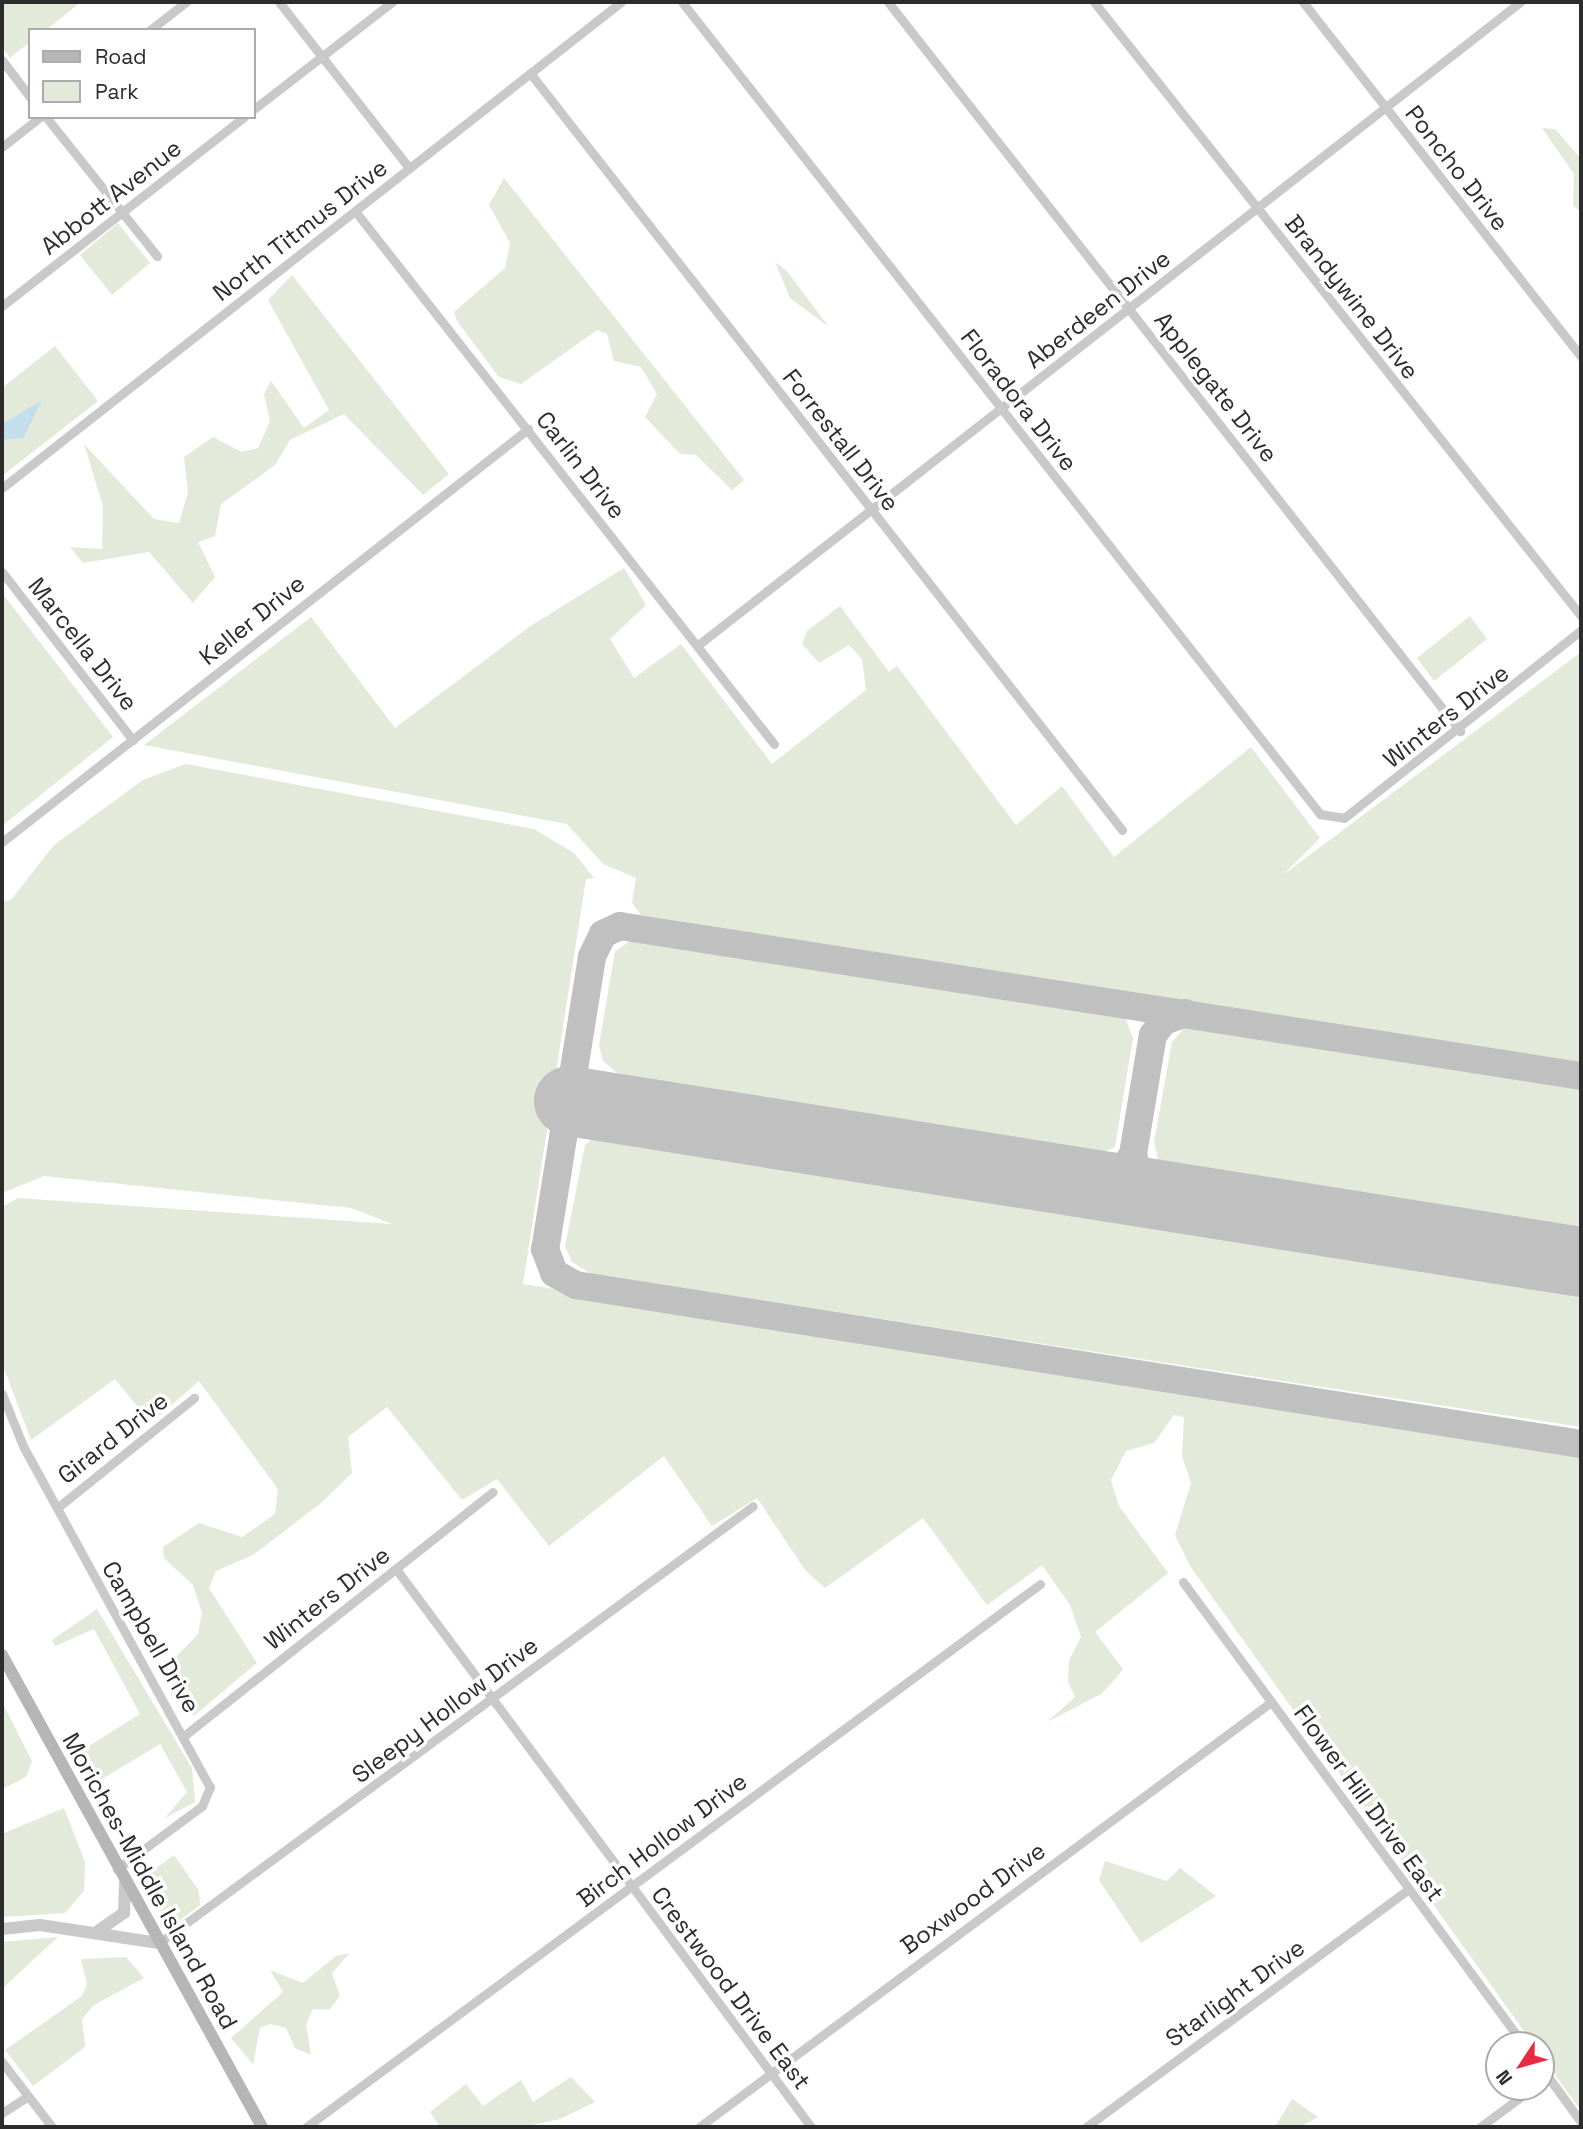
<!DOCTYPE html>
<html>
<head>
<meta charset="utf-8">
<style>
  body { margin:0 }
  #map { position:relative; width:1583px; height:2129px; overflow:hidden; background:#fff; font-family:"Space Grotesk",sans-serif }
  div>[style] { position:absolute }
  .green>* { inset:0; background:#e3ead9 }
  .water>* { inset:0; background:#c5deeb }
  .taxiway>* { height:28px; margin:-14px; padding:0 14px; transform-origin:14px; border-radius:14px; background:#c0c0c0 }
  .runway>* { height:70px; margin:-35px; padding:0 35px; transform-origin:35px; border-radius:35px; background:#c0c0c0 }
  .minor>* { height:9px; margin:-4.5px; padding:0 4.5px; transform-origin:4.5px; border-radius:4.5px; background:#c9c9c9 }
  .tertiary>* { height:12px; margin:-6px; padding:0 6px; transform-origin:6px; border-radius:6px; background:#c9c9c9 }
  .secondary>* { height:12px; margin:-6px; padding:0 6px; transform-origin:6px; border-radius:6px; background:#b6b6b6 }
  span { translate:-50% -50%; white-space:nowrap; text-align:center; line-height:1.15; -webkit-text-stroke:7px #fff; paint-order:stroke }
  .street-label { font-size:24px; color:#2c2c2c }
  .frame { position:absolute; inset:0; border:4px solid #2c2c2c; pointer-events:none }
  .legend { position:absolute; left:28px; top:28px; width:228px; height:91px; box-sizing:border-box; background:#fff; border:2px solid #ababab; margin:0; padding:9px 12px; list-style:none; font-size:21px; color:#2c2c2c }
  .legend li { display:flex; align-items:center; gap:14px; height:35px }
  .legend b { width:35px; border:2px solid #ababab }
  .north { position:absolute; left:1485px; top:2031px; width:70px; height:70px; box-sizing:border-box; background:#fff; border:2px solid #ababab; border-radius:50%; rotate:234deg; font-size:19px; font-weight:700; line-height:28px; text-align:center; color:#2c2c2c }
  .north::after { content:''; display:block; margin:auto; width:24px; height:32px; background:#e72b42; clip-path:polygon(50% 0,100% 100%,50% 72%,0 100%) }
</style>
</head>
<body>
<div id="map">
  <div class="green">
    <i style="clip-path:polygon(2px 2px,81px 2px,46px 30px,30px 30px,30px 42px,10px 58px,2px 48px)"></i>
    <i style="clip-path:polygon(1542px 128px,1555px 129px,1581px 159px,1581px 212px,1573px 206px,1574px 174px)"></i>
    <i style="clip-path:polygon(504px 178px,744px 480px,732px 490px,696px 455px,680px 454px,645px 417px,657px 394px,641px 367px,614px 361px,607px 334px,597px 330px,521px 384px,499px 377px,457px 321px,454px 312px,505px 268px,510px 243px,489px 205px)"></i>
    <i style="clip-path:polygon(118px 223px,150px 263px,112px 295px,80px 255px)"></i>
    <i style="clip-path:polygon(775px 262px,786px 270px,829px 327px,790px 298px)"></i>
    <i style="clip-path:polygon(292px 275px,449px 474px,423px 495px,344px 414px,290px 440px,275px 465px,221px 504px,215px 536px,198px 542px,215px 577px,193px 603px,149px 552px,83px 563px,70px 547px,102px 549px,103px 506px,84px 444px,154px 519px,179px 523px,188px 492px,184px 457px,213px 437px,242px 452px,258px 448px,270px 421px,264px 394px,271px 381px,304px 428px,329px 410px,268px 300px)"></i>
    <i style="clip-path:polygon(55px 346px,98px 401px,2px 476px,2px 440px,24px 438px,41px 401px,2px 424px,2px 388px)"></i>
    <i style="clip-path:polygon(624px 568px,646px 605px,610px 639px,634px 678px,681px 644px,772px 764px,866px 690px,862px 659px,849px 645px,819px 663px,802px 644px,807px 631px,840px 606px,889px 672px,897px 666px,1016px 825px,1062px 786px,1114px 857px,1251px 747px,1320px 838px,1283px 875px,1581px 652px,1581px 1063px,641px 915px,632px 903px,636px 878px,603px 864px,567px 824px,144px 745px,311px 617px,395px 728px,529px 627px)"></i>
    <i style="clip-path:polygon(2px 593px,113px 737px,2px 826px)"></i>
    <i style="clip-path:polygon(1470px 616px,1487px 639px,1434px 681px,1417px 658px)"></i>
    <i style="clip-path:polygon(186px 764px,534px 829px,574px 853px,594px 878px,586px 879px,523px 1284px,1581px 1452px,1581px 2111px,1541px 2055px,1541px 2045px,1534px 2045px,1190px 1566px,1175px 1535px,1191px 1483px,1182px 1456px,1184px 1417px,1174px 1415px,1154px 1443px,1126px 1451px,1111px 1480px,1119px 1506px,1168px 1573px,1095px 1632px,1123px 1669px,1116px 1678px,1101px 1694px,1047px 1722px,1075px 1697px,1068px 1682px,1069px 1660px,1081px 1637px,1070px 1605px,1042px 1565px,987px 1605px,923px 1518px,825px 1588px,805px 1570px,757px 1498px,712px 1526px,664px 1456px,549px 1546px,497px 1479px,462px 1500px,387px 1407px,348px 1437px,352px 1473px,321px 1503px,253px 1555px,216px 1571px,209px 1588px,257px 1663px,195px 1715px,187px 1714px,164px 1669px,198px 1634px,202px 1613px,193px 1585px,164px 1558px,163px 1547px,199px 1523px,242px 1537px,275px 1514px,278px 1489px,199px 1381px,151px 1423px,115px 1379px,31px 1440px,2px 1363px,2px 1207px,18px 1198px,392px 1224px,351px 1208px,44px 1176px,2px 1193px,2px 902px,11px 900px,54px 845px,143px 780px)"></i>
    <i style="clip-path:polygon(639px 935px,1113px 1011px,1126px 1020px,1133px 1038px,1115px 1147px,1089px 1158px,634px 1088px,603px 1061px,599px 1045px,615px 951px)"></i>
    <i style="clip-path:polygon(1200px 1024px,1581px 1084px,1581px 1236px,1175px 1172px,1158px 1160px,1154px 1142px,1172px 1042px,1186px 1026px)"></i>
    <i style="clip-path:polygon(620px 1131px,1581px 1285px,1581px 1427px,591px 1274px,572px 1262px,565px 1246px,585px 1145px,600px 1133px)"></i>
    <i style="clip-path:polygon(97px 1609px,192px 1768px,195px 1802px,165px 1818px,187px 1792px,160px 1744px,92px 1785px,80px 1763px,81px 1751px,140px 1714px,94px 1629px,55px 1646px,52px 1640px)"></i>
    <i style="clip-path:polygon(2px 1702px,32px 1761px,26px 1777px,2px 1789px)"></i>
    <i style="clip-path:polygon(64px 1808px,85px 1862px,84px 1891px,65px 1913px,2px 1917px,2px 1834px)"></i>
    <i style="clip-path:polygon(174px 1855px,199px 1891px,200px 1905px,171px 1927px,139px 1881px)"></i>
    <i style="clip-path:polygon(1105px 1861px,1167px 1881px,1180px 1868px,1216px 1896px,1141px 1943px,1099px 1880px)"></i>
    <i style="clip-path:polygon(58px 1937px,5px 1986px,2px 1999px,2px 1942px)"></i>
    <i style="clip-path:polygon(350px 1953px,332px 1973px,340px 1996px,329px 2010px,313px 2009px,306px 2024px,311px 2055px,295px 2048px,286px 2028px,270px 2024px,260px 2028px,253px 2064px,231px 2038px,283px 1992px,270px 1970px,303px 1983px,336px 1956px)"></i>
    <i style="clip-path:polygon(126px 1957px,144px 1978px,94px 2005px,82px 2019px,85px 2047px,33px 2086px,5px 2050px,82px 1996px,87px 1984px,81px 1959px)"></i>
    <i style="clip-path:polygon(571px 2077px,595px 2102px,560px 2119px,524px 2127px,440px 2127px,430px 2112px,466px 2084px,483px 2106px,521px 2080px,533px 2102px)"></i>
    <i style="clip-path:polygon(1292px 2099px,1318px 2117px,1300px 2127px,1275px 2127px)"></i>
  </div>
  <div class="water">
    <i style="clip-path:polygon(42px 400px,24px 438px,2px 440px,2px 424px)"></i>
  </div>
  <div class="taxiway">
    <i style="left:1581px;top:1076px;width:973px;rotate:-171.13deg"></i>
    <i style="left:620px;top:926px;width:19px;rotate:155deg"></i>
    <i style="left:603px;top:934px;width:25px;rotate:116deg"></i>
    <i style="left:592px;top:957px;width:296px;rotate:99.1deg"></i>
    <i style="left:545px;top:1249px;width:26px;rotate:69deg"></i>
    <i style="left:554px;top:1273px;width:25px;rotate:29deg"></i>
    <i style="left:576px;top:1285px;width:1017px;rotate:8.99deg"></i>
    <i style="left:1092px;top:1184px;width:26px;rotate:-13deg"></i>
    <i style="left:1117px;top:1178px;width:29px;rotate:-56deg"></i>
    <i style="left:1161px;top:1196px;width:25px;rotate:-143deg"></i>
    <i style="left:1141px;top:1181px;width:28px;rotate:-107deg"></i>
    <i style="left:1133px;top:1154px;width:121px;rotate:-80.5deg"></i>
    <i style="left:1153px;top:1035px;width:18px;rotate:-52deg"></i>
    <i style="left:1164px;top:1021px;width:23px;rotate:-20deg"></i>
  </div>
  <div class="runway">
    <i style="left:569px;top:1101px;width:1025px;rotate:9.04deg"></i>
  </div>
  <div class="minor">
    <i style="left:279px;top:2px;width:211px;rotate:51.9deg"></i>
    <i style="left:682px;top:2px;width:1033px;rotate:51.84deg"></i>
    <i style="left:1320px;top:814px;width:24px;rotate:9deg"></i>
    <i style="left:1344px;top:818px;width:303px;rotate:-38.4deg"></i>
    <i style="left:888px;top:2px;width:927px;rotate:51.88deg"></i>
    <i style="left:1094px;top:2px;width:784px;rotate:51.58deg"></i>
    <i style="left:1303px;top:2px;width:451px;rotate:51.9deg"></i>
    <i style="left:150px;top:30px;width:46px;rotate:-37.9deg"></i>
    <i style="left:2px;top:60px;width:46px;rotate:52.9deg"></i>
    <i style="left:530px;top:73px;width:961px;rotate:51.97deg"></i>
    <i style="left:254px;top:109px;width:175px;rotate:-37.8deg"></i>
    <i style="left:46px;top:117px;width:178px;rotate:51.4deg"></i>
    <i style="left:2px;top:147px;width:48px;rotate:-38.3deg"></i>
    <i style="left:355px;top:211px;width:678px;rotate:51.83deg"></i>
    <i style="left:2px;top:306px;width:307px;rotate:-38deg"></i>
    <i style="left:2px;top:488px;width:787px;rotate:-38.14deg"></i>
    <i style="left:2px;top:572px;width:213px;rotate:52.1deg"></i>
    <i style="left:698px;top:645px;width:1044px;rotate:-38.03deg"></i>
    <i style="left:2px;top:842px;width:669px;rotate:-38.14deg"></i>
    <i style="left:2px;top:1394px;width:56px;rotate:68deg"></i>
    <i style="left:23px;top:1446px;width:389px;rotate:61.3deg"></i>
    <i style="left:210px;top:1787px;width:21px;rotate:113deg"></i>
    <i style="left:202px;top:1806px;width:106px;rotate:143.5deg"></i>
    <i style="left:57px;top:1508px;width:176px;rotate:-38.8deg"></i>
    <i style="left:396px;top:1569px;width:695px;rotate:53.36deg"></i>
    <i style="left:1183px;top:1582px;width:575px;rotate:53.63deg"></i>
    <i style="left:185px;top:1735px;width:392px;rotate:-38.3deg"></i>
    <i style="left:159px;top:1943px;width:737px;rotate:-36.34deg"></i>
    <i style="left:2px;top:2062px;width:82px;rotate:52.4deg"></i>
    <i style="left:1541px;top:2067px;width:68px;rotate:54deg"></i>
    <i style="left:2px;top:2113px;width:31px;rotate:-33deg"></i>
    <i style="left:306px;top:2127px;width:913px;rotate:-36.49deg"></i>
    <i style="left:699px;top:2127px;width:713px;rotate:-36.61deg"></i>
    <i style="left:1086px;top:2127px;width:400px;rotate:-36.4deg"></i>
    <i style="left:1480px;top:2127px;width:67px;rotate:-36.5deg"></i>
  </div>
  <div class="tertiary">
    <i style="left:2px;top:1929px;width:38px;rotate:-6deg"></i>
    <i style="left:40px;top:1925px;width:120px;rotate:8.6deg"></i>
    <i style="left:98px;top:1931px;width:32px;rotate:-35deg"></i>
    <i style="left:124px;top:1913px;width:30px;rotate:-88deg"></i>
  </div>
  <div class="secondary">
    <i style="left:2px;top:1655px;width:539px;rotate:61.15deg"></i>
  </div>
  <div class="street-label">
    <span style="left:1457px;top:168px;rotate:52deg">Poncho Drive</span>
    <span style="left:111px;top:197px;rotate:-38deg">Abbott Avenue</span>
    <span style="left:300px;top:230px;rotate:-38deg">North Titmus Drive</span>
    <span style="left:1352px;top:297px;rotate:52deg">Brandywine Drive</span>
    <span style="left:1098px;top:309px;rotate:-38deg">Aberdeen Drive</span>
    <span style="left:1216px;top:387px;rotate:52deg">Applegate Drive</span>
    <span style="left:1019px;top:400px;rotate:52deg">Floradora Drive</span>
    <span style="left:841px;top:440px;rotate:52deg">Forrestall Drive</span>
    <span style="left:581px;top:465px;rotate:52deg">Carlin Drive</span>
    <span style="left:252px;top:620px;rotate:-39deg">Keller Drive</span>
    <span style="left:83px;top:644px;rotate:52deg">Marcella Drive</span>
    <span style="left:1446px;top:716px;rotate:-38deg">Winters Drive</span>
    <span style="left:113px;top:1438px;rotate:-38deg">Girard Drive</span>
    <span style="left:327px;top:1598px;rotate:-38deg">Winters Drive</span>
    <span style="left:151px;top:1637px;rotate:60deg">Campbell Drive</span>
    <span style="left:445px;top:1710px;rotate:-37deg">Sleepy Hollow Drive</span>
    <span style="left:1369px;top:1803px;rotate:54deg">Flower Hill Drive East</span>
    <span style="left:662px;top:1840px;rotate:-37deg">Birch Hollow Drive</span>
    <span style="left:150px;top:1881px;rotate:61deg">Moriches-Middle Island Road</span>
    <span style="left:973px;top:1898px;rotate:-36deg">Boxwood Drive</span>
    <span style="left:731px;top:1988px;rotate:53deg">Crestwood Drive East</span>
    <span style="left:1235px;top:1993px;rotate:-36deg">Starlight Drive</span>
  </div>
  <div class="frame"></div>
  <ul class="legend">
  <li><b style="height:9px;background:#b6b6b6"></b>Road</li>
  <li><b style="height:19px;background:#e3ead9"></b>Park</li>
  </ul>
  <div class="north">N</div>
</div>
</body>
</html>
